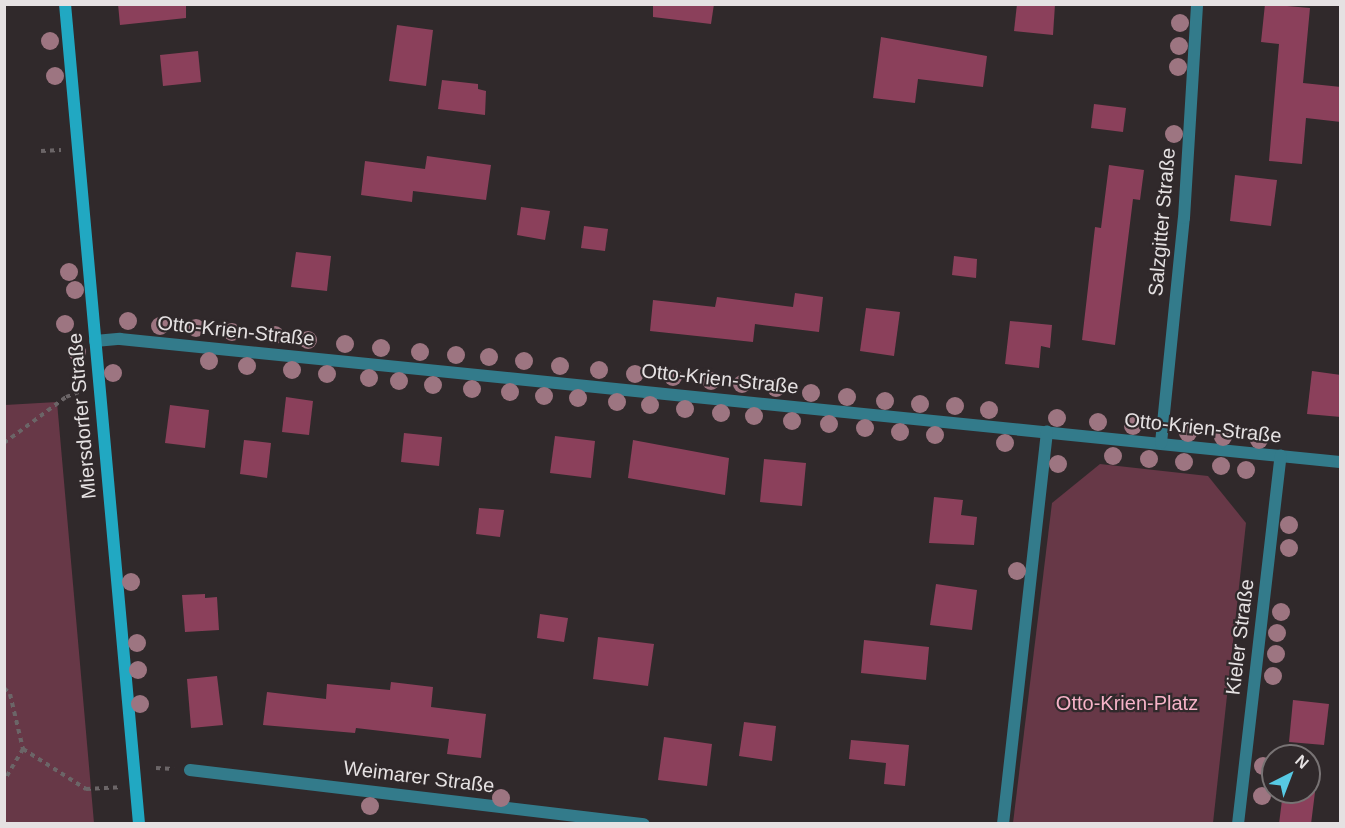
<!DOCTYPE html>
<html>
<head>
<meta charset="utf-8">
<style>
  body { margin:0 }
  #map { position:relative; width:1345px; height:828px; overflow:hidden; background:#30292b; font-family:Arial,sans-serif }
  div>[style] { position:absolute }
  .green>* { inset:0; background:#673847 }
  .building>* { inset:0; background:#8b405b }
  .path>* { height:4px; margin-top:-2px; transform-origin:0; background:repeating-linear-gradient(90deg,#6b6567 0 4.5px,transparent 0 9px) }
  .street>* { height:12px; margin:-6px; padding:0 6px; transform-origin:6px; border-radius:6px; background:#337b8b }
  .secondary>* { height:12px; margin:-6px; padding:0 6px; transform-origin:6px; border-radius:6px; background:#21a8c2 }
  .trees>* { width:18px; height:18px; margin:-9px; border-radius:50%; background:#9d7581 }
  span { translate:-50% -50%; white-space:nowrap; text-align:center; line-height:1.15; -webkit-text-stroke:4.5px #30292b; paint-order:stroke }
  .street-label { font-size:20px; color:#e5e1e2 }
  .park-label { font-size:20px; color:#f6b3c8 }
  .frame { position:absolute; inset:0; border:6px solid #e5e1e2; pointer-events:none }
  .north { position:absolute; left:1261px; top:744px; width:60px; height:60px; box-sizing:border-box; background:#30292b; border:2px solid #787374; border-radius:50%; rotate:42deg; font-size:16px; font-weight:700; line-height:24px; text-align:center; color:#e5e1e2 }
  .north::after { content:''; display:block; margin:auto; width:21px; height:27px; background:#57c9e3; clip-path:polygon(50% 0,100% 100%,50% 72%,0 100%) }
</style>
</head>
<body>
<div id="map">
  <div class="green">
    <i style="clip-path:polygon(57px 402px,94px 823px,5px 823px,5px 405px)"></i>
    <i style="clip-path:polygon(1100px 464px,1208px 476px,1246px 523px,1213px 823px,1013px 823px,1052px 503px)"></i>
  </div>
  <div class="building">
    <i style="clip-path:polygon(118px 4px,186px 4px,186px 18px,120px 25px)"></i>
    <i style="clip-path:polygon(653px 4px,714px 4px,711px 24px,653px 17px)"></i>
    <i style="clip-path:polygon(1017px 4px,1055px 4px,1053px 35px,1014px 31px)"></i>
    <i style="clip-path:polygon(1265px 4px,1310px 8px,1303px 83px,1341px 87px,1341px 122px,1306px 118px,1302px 164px,1269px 161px,1279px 44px,1261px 42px)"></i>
    <i style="clip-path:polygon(397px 25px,433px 30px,426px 86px,389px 81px)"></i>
    <i style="clip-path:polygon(881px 37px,987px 56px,983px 87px,918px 79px,915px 103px,873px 98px)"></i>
    <i style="clip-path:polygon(198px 51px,201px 82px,163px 86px,160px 55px)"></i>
    <i style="clip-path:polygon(442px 80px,478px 84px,478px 89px,486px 91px,485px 115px,438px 109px)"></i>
    <i style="clip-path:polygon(1094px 104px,1126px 108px,1123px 132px,1091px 128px)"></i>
    <i style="clip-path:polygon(427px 156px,491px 165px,486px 200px,413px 191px,412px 202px,361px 195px,365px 161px,425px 169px)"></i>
    <i style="clip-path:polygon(1109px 165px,1144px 170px,1140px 200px,1133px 199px,1115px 345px,1082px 340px,1095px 227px,1101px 228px)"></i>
    <i style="clip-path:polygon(1235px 175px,1277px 180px,1271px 226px,1230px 221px)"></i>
    <i style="clip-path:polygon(521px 207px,550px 211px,545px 240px,517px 235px)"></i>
    <i style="clip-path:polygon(584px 226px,608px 229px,605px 251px,581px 248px)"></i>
    <i style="clip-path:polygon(296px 252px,331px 256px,327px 291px,291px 287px)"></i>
    <i style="clip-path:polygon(954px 256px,977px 259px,976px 278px,952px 275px)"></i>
    <i style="clip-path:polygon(795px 293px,823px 297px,819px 332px,755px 324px,753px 342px,650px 331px,653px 300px,715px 307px,717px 297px,793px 307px)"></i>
    <i style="clip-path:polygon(866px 308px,900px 312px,894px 356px,860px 351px)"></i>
    <i style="clip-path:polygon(1010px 321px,1052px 325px,1050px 348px,1041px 346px,1039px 368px,1005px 364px)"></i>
    <i style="clip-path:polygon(1312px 371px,1341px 375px,1341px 417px,1307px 414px)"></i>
    <i style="clip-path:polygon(286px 397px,313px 401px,309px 435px,282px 432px)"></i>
    <i style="clip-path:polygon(170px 405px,209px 410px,205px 448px,165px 443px)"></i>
    <i style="clip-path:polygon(404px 433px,442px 437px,439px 466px,401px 462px)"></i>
    <i style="clip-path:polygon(555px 436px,595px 441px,591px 478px,550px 473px)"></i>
    <i style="clip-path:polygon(244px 440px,271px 443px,267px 478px,240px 474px)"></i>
    <i style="clip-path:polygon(633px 440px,729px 458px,725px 495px,628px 478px)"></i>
    <i style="clip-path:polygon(764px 459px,806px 463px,802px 506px,760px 502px)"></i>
    <i style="clip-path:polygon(934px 497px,963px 500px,961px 515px,977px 517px,974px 545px,929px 543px)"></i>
    <i style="clip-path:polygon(479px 508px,504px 510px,500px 537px,476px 534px)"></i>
    <i style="clip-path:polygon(936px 584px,977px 590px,972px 630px,930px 625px)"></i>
    <i style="clip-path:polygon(205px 594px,205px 598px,217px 597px,219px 630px,185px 632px,182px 595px)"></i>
    <i style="clip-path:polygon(540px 614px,568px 618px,564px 642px,537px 638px)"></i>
    <i style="clip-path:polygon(598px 637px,654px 644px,648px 686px,593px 679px)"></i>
    <i style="clip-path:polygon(864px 640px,929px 647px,926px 680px,861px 673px)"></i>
    <i style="clip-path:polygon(217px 676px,223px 725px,191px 728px,187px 679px)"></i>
    <i style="clip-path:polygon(391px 682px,433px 687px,431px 707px,486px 714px,481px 758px,447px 754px,449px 739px,356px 728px,355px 733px,263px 725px,267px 692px,326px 699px,327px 684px,390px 690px)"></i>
    <i style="clip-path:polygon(1293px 700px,1329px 704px,1324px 745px,1289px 742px)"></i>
    <i style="clip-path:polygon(744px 722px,776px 726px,772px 761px,739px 756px)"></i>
    <i style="clip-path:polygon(664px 737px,712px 744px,707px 786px,658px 780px)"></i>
    <i style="clip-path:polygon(851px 740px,909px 745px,905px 786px,884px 784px,886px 763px,849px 759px)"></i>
    <i style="clip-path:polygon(1283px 792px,1315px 792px,1311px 824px,1279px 824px)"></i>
  </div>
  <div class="path">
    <i style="left:41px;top:151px;width:20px;rotate:-3deg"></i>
    <i style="left:4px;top:443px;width:77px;rotate:-36.6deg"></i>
    <i style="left:66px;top:397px;width:19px;rotate:-21deg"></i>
    <i style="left:4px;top:688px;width:8px;rotate:45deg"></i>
    <i style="left:10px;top:694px;width:57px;rotate:76.7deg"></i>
    <i style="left:23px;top:749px;width:37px;rotate:121deg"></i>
    <i style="left:23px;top:749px;width:75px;rotate:32.4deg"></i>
    <i style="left:86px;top:789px;width:34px;rotate:-3deg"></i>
    <i style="left:156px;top:768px;width:18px;rotate:3deg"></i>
  </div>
  <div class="street">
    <i style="left:95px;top:341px;width:25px;rotate:-5deg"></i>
    <i style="left:120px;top:339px;width:1226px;rotate:5.76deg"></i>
    <i style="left:1161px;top:443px;width:226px;rotate:-84.2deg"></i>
    <i style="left:1184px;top:218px;width:214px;rotate:-86.5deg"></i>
    <i style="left:190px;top:770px;width:457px;rotate:6.8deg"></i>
    <i style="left:1003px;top:824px;width:395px;rotate:-83.6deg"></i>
    <i style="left:1238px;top:824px;width:371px;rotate:-83.4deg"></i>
  </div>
  <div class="secondary">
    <i style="left:65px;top:4px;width:823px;rotate:84.84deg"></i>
  </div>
  <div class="trees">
    <i style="left:1180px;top:23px"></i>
    <i style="left:50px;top:41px"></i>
    <i style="left:1179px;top:46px"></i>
    <i style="left:1178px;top:67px"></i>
    <i style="left:55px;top:76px"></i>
    <i style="left:1174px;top:134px"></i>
    <i style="left:69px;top:272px"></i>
    <i style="left:75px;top:290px"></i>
    <i style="left:128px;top:321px"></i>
    <i style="left:65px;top:324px"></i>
    <i style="left:160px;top:326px"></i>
    <i style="left:196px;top:328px"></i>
    <i style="left:232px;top:332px"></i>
    <i style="left:275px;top:335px"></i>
    <i style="left:308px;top:340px"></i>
    <i style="left:345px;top:344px"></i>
    <i style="left:381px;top:348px"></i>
    <i style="left:77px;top:352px"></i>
    <i style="left:420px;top:352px"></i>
    <i style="left:456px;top:355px"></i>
    <i style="left:489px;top:357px"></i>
    <i style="left:209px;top:361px"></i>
    <i style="left:524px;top:361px"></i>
    <i style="left:247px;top:366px"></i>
    <i style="left:560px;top:366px"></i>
    <i style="left:292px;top:370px"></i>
    <i style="left:599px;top:370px"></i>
    <i style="left:113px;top:373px"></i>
    <i style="left:327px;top:374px"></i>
    <i style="left:635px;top:374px"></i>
    <i style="left:673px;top:377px"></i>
    <i style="left:369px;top:378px"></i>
    <i style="left:399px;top:381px"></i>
    <i style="left:711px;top:381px"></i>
    <i style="left:742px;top:384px"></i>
    <i style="left:433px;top:385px"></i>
    <i style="left:776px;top:388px"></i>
    <i style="left:472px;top:389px"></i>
    <i style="left:510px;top:392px"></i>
    <i style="left:811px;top:393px"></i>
    <i style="left:544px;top:396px"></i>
    <i style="left:847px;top:397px"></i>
    <i style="left:578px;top:398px"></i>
    <i style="left:885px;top:401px"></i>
    <i style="left:617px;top:402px"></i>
    <i style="left:920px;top:404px"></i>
    <i style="left:650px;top:405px"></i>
    <i style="left:955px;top:406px"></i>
    <i style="left:685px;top:409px"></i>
    <i style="left:989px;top:410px"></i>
    <i style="left:721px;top:413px"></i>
    <i style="left:754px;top:416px"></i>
    <i style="left:1057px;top:418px"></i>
    <i style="left:792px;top:421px"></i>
    <i style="left:1098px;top:422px"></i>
    <i style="left:829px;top:424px"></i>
    <i style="left:1133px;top:426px"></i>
    <i style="left:865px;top:428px"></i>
    <i style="left:900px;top:432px"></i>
    <i style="left:1188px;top:433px"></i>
    <i style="left:935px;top:435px"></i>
    <i style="left:1223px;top:437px"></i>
    <i style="left:1259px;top:440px"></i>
    <i style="left:1005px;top:443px"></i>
    <i style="left:1113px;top:456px"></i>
    <i style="left:1149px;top:459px"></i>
    <i style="left:1184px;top:462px"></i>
    <i style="left:1058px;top:464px"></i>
    <i style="left:1221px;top:466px"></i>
    <i style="left:1246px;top:470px"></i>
    <i style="left:1289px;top:525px"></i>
    <i style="left:1289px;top:548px"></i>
    <i style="left:1017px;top:571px"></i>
    <i style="left:131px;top:582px"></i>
    <i style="left:1281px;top:612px"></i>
    <i style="left:1277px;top:633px"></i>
    <i style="left:137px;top:643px"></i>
    <i style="left:1276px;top:654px"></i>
    <i style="left:138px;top:670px"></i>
    <i style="left:1273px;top:676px"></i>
    <i style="left:140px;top:704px"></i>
    <i style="left:1263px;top:766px"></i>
    <i style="left:1262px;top:796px"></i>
    <i style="left:501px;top:798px"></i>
    <i style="left:370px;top:806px"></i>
  </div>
  <div class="street-label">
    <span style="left:1162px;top:222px;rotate:-85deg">Salzgitter Straße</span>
    <span style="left:236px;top:331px;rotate:6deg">Otto-Krien-Straße</span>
    <span style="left:720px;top:379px;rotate:6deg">Otto-Krien-Straße</span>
    <span style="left:82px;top:416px;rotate:-95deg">Miersdorfer Straße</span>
    <span style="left:1203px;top:428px;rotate:6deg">Otto-Krien-Straße</span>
    <span style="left:1240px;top:637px;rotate:-83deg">Kieler Straße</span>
    <span style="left:419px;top:777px;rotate:7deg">Weimarer Straße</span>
  </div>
  <div class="park-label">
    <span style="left:1127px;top:703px">Otto-Krien-Platz</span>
  </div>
  <div class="frame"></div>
  <div class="north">N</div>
</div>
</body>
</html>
